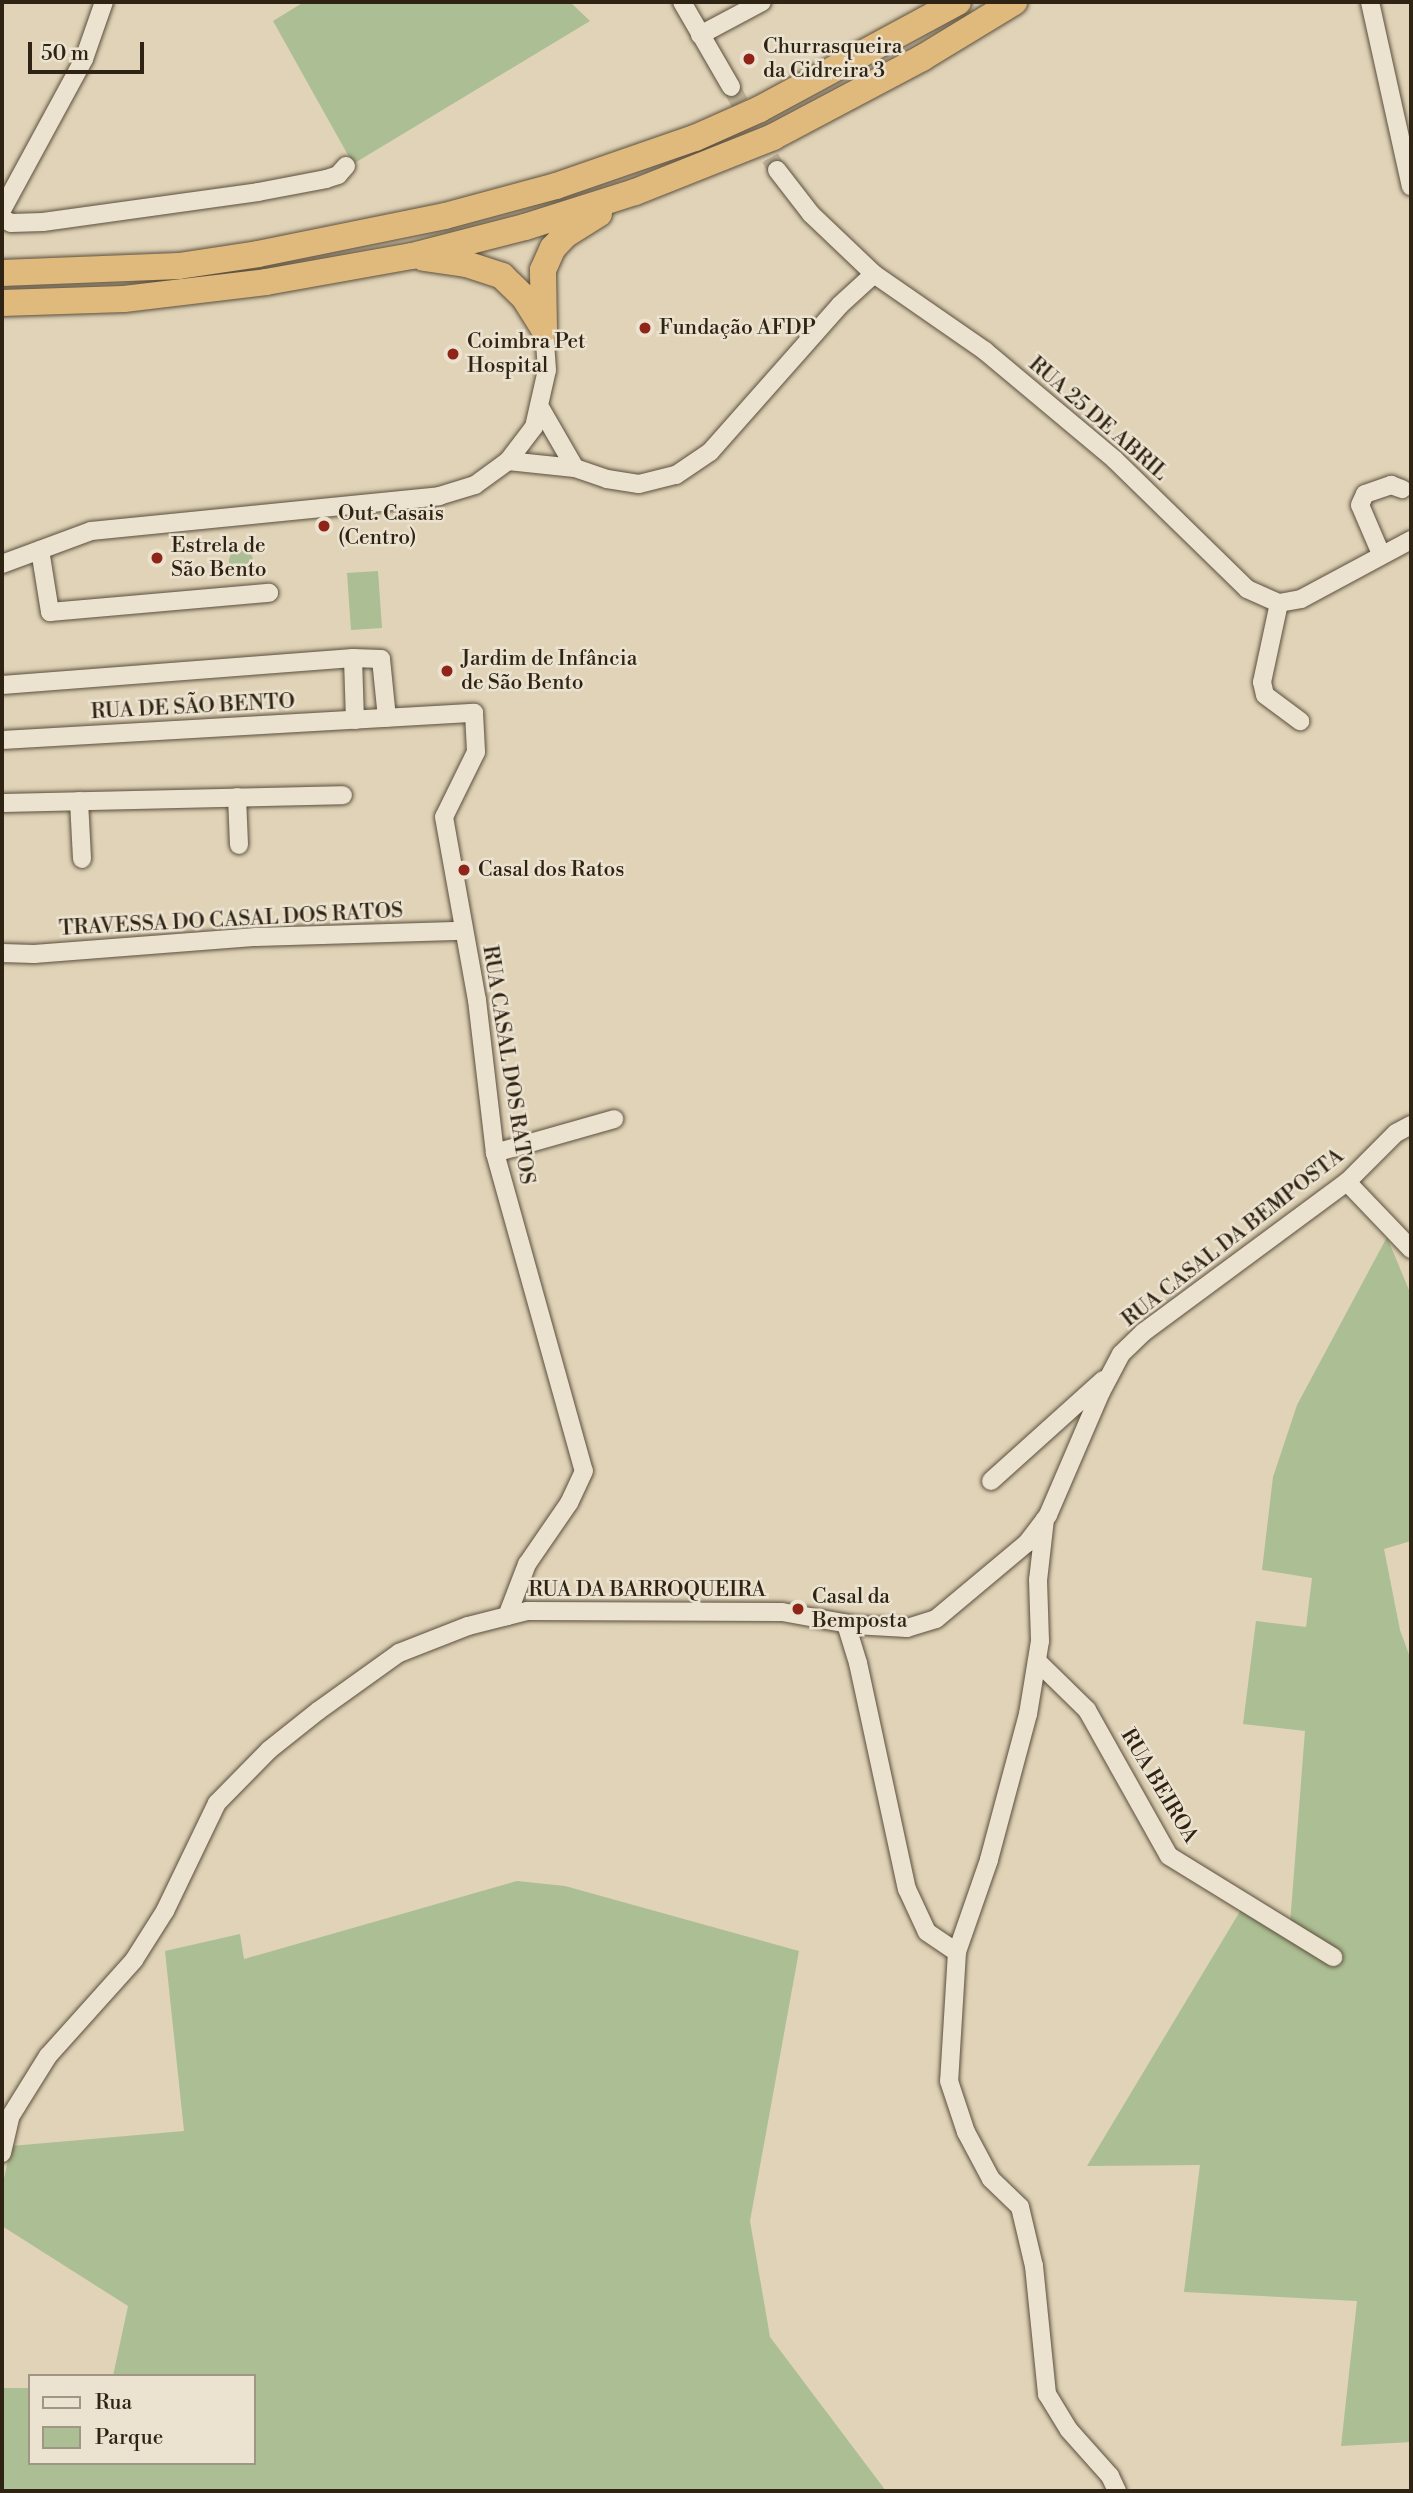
<!DOCTYPE html>
<html>
<head>
<meta charset="utf-8">
<style>
  body { margin:0 }
  #map { position:relative; width:1413px; height:2493px; overflow:hidden; background:#e0d3b7; font-family:"Libre Bodoni",serif }
  div>[style] { position:absolute }
  .green>* { inset:0; background:#acbe93 }
  .round { border-radius:50% }
  .minor-tunnel>* { height:18px; margin-top:-9px; transform-origin:0; background:repeating-linear-gradient(90deg,#bdb096 0 18px,transparent 0 27px) }
  .roads { filter:drop-shadow(0 0 2px #5b4f3d) drop-shadow(0 0 2px #5b4f3d) }
  .minor>* { height:18px; margin:-9px; padding:0 9px; transform-origin:9px; border-radius:9px; background:#ebe2d0 }
  .highway>* { height:26px; margin:-13px; padding:0 13px; transform-origin:13px; border-radius:13px; background:#e0ba7c }
  .dots>* { width:19px; height:19px; translate:-50% -50%; box-sizing:border-box; border:4px solid #ebe2d0; border-radius:50% }
  span { translate:-50% -50%; white-space:nowrap; text-align:center; line-height:1.15; -webkit-text-stroke:5px #ebe2d0; paint-order:stroke }
  .poi-label { font-size:21px; color:#2f2314 }
  .left { translate:0 -50%; text-align:left }
  .street-label { font-size:21px; color:#2f2314 }
  .frame { position:absolute; inset:0; border:4px solid #2f2314; pointer-events:none }
  .legend { position:absolute; left:28px; top:2374px; width:228px; height:91px; box-sizing:border-box; background:#ebe2d0; border:2px solid #a09685; margin:0; padding:9px 12px; list-style:none; font-size:21px; color:#2f2314 }
  .legend li { display:flex; align-items:center; gap:14px; height:35px }
  .legend b { width:35px; border:2px solid #a09685 }
  .scale { position:absolute; left:28px; top:42px; width:116px; height:32px; box-sizing:border-box; border:4px solid #2f2314; border-top:0; padding-left:9px; font-size:21px; line-height:24px; white-space:nowrap; color:#2f2314; -webkit-text-stroke:5px #ebe2d0; paint-order:stroke }
</style>
</head>
<body>
<div id="map">
  <div class="green">
    <i style="clip-path:polygon(304px 2px,570px 2px,590px 21px,353px 164px,273px 21px)"></i>
    <i class="round" style="left:229px;top:549px;width:24px;height:24px"></i>
    <i style="clip-path:polygon(378px 571px,382px 628px,351px 630px,347px 573px)"></i>
    <i style="clip-path:polygon(1387px 1237px,1411px 1295px,1411px 1541px,1384px 1549px,1400px 1630px,1411px 1660px,1411px 2442px,1341px 2446px,1357px 2301px,1184px 2292px,1200px 2165px,1087px 2166px,1242px 1908px,1289px 1937px,1305px 1731px,1243px 1724px,1256px 1621px,1306px 1627px,1312px 1578px,1262px 1570px,1273px 1477px,1297px 1405px)"></i>
    <i style="clip-path:polygon(517px 1881px,565px 1886px,799px 1951px,750px 2221px,770px 2337px,886px 2491px,3px 2491px,2px 2388px,30px 2388px,30px 2463px,254px 2463px,254px 2376px,113px 2376px,128px 2306px,2px 2226px,2px 2188px,11px 2146px,184px 2131px,165px 1951px,240px 1934px,244px 1959px)"></i>
  </div>
  <div class="minor-tunnel">
    <i style="left:731px;top:87px;width:95px;rotate:61deg"></i>
  </div>
  <div class="roads">
    <div class="minor">
      <i style="left:682px;top:2px;width:98px;rotate:60deg"></i>
      <i style="left:1370px;top:2px;width:189px;rotate:77.5deg"></i>
      <i style="left:700px;top:35px;width:70px;rotate:-28deg"></i>
      <i style="left:777px;top:170px;width:56px;rotate:52.3deg"></i>
      <i style="left:811px;top:214px;width:87px;rotate:43.6deg"></i>
      <i style="left:874px;top:274px;width:135px;rotate:34.7deg"></i>
      <i style="left:985px;top:351px;width:168px;rotate:39.9deg"></i>
      <i style="left:1114px;top:459px;width:186px;rotate:44.3deg"></i>
      <i style="left:1247px;top:589px;width:35px;rotate:24deg"></i>
      <i style="left:1279px;top:603px;width:22px;rotate:-10deg"></i>
      <i style="left:1301px;top:599px;width:125px;rotate:-28.2deg"></i>
      <i style="left:2px;top:210px;width:172px;rotate:-61.5deg"></i>
      <i style="left:84px;top:59px;width:60px;rotate:-70.7deg"></i>
      <i style="left:2px;top:218px;width:10px;rotate:29deg"></i>
      <i style="left:11px;top:223px;width:32px;rotate:-2deg"></i>
      <i style="left:43px;top:222px;width:217px;rotate:-7.9deg"></i>
      <i style="left:258px;top:192px;width:69px;rotate:-10.8deg"></i>
      <i style="left:326px;top:179px;width:13px;rotate:-18deg"></i>
      <i style="left:338px;top:175px;width:12px;rotate:-48deg"></i>
      <i style="left:541px;top:409px;width:68px;rotate:60deg"></i>
      <i style="left:508px;top:461px;width:67px;rotate:6deg"></i>
      <i style="left:575px;top:468px;width:34px;rotate:19deg"></i>
      <i style="left:607px;top:479px;width:32px;rotate:9deg"></i>
      <i style="left:639px;top:484px;width:38px;rotate:-14deg"></i>
      <i style="left:676px;top:475px;width:41px;rotate:-34.1deg"></i>
      <i style="left:710px;top:452px;width:196px;rotate:-48.5deg"></i>
      <i style="left:840px;top:305px;width:46px;rotate:-42.4deg"></i>
      <i style="left:40px;top:550px;width:63px;rotate:80.8deg"></i>
      <i style="left:50px;top:612px;width:220px;rotate:-5deg"></i>
      <i style="left:1381px;top:554px;width:53px;rotate:-113.2deg"></i>
      <i style="left:1360px;top:505px;width:12px;rotate:-66deg"></i>
      <i style="left:1365px;top:494px;width:28px;rotate:-19deg"></i>
      <i style="left:1391px;top:485px;width:12px;rotate:20deg"></i>
      <i style="left:2px;top:564px;width:95px;rotate:-20.3deg"></i>
      <i style="left:91px;top:531px;width:350px;rotate:-5.7deg"></i>
      <i style="left:439px;top:496px;width:38px;rotate:-17deg"></i>
      <i style="left:475px;top:485px;width:41px;rotate:-36deg"></i>
      <i style="left:508px;top:461px;width:43px;rotate:-52.6deg"></i>
      <i style="left:534px;top:427px;width:58px;rotate:-77.2deg"></i>
      <i style="left:547px;top:370px;width:41px;rotate:-94.2deg"></i>
      <i style="left:1279px;top:603px;width:81px;rotate:102.1deg"></i>
      <i style="left:1262px;top:682px;width:13px;rotate:77deg"></i>
      <i style="left:1265px;top:695px;width:44px;rotate:36.6deg"></i>
      <i style="left:353px;top:658px;width:62px;rotate:88.2deg"></i>
      <i style="left:2px;top:685px;width:352px;rotate:-4.4deg"></i>
      <i style="left:353px;top:658px;width:28px;rotate:2deg"></i>
      <i style="left:381px;top:659px;width:59px;rotate:84.2deg"></i>
      <i style="left:2px;top:740px;width:473px;rotate:-3.3deg"></i>
      <i style="left:474px;top:713px;width:39px;rotate:87deg"></i>
      <i style="left:476px;top:752px;width:72px;rotate:116.2deg"></i>
      <i style="left:444px;top:817px;width:186px;rotate:79.8deg"></i>
      <i style="left:477px;top:1000px;width:154px;rotate:83.3deg"></i>
      <i style="left:495px;top:1153px;width:330px;rotate:74.4deg"></i>
      <i style="left:584px;top:1471px;width:35px;rotate:115deg"></i>
      <i style="left:569px;top:1503px;width:74px;rotate:124.5deg"></i>
      <i style="left:527px;top:1564px;width:56px;rotate:111deg"></i>
      <i style="left:237px;top:797px;width:48px;rotate:87.6deg"></i>
      <i style="left:79px;top:801px;width:58px;rotate:87deg"></i>
      <i style="left:2px;top:803px;width:341px;rotate:-1.3deg"></i>
      <i style="left:2px;top:953px;width:32px;rotate:2deg"></i>
      <i style="left:34px;top:954px;width:223px;rotate:-4.4deg"></i>
      <i style="left:256px;top:937px;width:207px;rotate:-1.7deg"></i>
      <i style="left:495px;top:1153px;width:124px;rotate:-15.9deg"></i>
      <i style="left:1347px;top:1182px;width:93px;rotate:46.3deg"></i>
      <i style="left:991px;top:1481px;width:151px;rotate:-42deg"></i>
      <i style="left:1045px;top:1519px;width:61px;rotate:96.5deg"></i>
      <i style="left:1038px;top:1580px;width:61px;rotate:88.1deg"></i>
      <i style="left:1040px;top:1641px;width:74px;rotate:99.3deg"></i>
      <i style="left:1028px;top:1714px;width:151px;rotate:105deg"></i>
      <i style="left:989px;top:1860px;width:97px;rotate:109.2deg"></i>
      <i style="left:957px;top:1952px;width:129px;rotate:93.5deg"></i>
      <i style="left:949px;top:2081px;width:54px;rotate:71.6deg"></i>
      <i style="left:966px;top:2132px;width:53px;rotate:62deg"></i>
      <i style="left:991px;top:2179px;width:40px;rotate:44deg"></i>
      <i style="left:1020px;top:2207px;width:61px;rotate:76.7deg"></i>
      <i style="left:1034px;top:2266px;width:129px;rotate:84.2deg"></i>
      <i style="left:1047px;top:2394px;width:42px;rotate:58.6deg"></i>
      <i style="left:1069px;top:2430px;width:62px;rotate:48.3deg"></i>
      <i style="left:1110px;top:2476px;width:17px;rotate:65deg"></i>
      <i style="left:846px;top:1624px;width:41px;rotate:72.9deg"></i>
      <i style="left:858px;top:1663px;width:231px;rotate:77.8deg"></i>
      <i style="left:907px;top:1889px;width:47px;rotate:65.1deg"></i>
      <i style="left:927px;top:1932px;width:36px;rotate:34deg"></i>
      <i style="left:1037px;top:1661px;width:70px;rotate:44.4deg"></i>
      <i style="left:1087px;top:1710px;width:167px;rotate:60.7deg"></i>
      <i style="left:1169px;top:1856px;width:193px;rotate:31.6deg"></i>
      <i style="left:2px;top:2153px;width:37px;rotate:-77deg"></i>
      <i style="left:10px;top:2117px;width:72px;rotate:-58.1deg"></i>
      <i style="left:48px;top:2056px;width:129px;rotate:-48.1deg"></i>
      <i style="left:134px;top:1960px;width:58px;rotate:-57.7deg"></i>
      <i style="left:165px;top:1911px;width:120px;rotate:-64.3deg"></i>
      <i style="left:217px;top:1803px;width:74px;rotate:-45.5deg"></i>
      <i style="left:269px;top:1750px;width:63px;rotate:-38.5deg"></i>
      <i style="left:318px;top:1711px;width:100px;rotate:-35.6deg"></i>
      <i style="left:399px;top:1653px;width:74px;rotate:-21.4deg"></i>
      <i style="left:468px;top:1626px;width:61px;rotate:-14.3deg"></i>
      <i style="left:527px;top:1611px;width:255px;rotate:0.2deg"></i>
      <i style="left:782px;top:1612px;width:73px;rotate:10.2deg"></i>
      <i style="left:854px;top:1625px;width:53px;rotate:3.2deg"></i>
      <i style="left:907px;top:1628px;width:30px;rotate:-17deg"></i>
      <i style="left:936px;top:1619px;width:119px;rotate:-39.9deg"></i>
      <i style="left:1027px;top:1543px;width:35px;rotate:-53deg"></i>
      <i style="left:1048px;top:1515px;width:134px;rotate:-66.7deg"></i>
      <i style="left:1101px;top:1392px;width:43px;rotate:-62.2deg"></i>
      <i style="left:1121px;top:1354px;width:32px;rotate:-44deg"></i>
      <i style="left:1144px;top:1332px;width:252px;rotate:-36.5deg"></i>
      <i style="left:1347px;top:1182px;width:69px;rotate:-45deg"></i>
      <i style="left:1396px;top:1133px;width:17px;rotate:-28deg"></i>
    </div>
    <div class="highway">
      <i style="left:424px;top:258px;width:42px;rotate:8.1deg"></i>
      <i style="left:466px;top:264px;width:38px;rotate:18deg"></i>
      <i style="left:502px;top:276px;width:30px;rotate:44deg"></i>
      <i style="left:524px;top:297px;width:36px;rotate:58deg"></i>
      <i style="left:2px;top:273px;width:177px;rotate:-2.3deg"></i>
      <i style="left:179px;top:266px;width:80px;rotate:-8.6deg"></i>
      <i style="left:258px;top:254px;width:191px;rotate:-11.5deg"></i>
      <i style="left:445px;top:216px;width:115px;rotate:-15.1deg"></i>
      <i style="left:556px;top:186px;width:147px;rotate:-19.1deg"></i>
      <i style="left:695px;top:138px;width:71px;rotate:-24deg"></i>
      <i style="left:760px;top:109px;width:225px;rotate:-28.4deg"></i>
      <i style="left:2px;top:303px;width:122px;rotate:-1.9deg"></i>
      <i style="left:124px;top:299px;width:143px;rotate:-6.8deg"></i>
      <i style="left:266px;top:282px;width:148px;rotate:-10.1deg"></i>
      <i style="left:412px;top:256px;width:117px;rotate:-14.4deg"></i>
      <i style="left:525px;top:227px;width:115px;rotate:-17.7deg"></i>
      <i style="left:635px;top:192px;width:149px;rotate:-21.7deg"></i>
      <i style="left:773px;top:137px;width:169px;rotate:-27.9deg"></i>
      <i style="left:922px;top:58px;width:108px;rotate:-31.3deg"></i>
      <i style="left:544px;top:329px;width:59px;rotate:-91deg"></i>
      <i style="left:543px;top:270px;width:24px;rotate:-66deg"></i>
      <i style="left:553px;top:248px;width:18px;rotate:-47deg"></i>
      <i style="left:565px;top:235px;width:40px;rotate:-32deg"></i>
    </div>
  </div>
  <div class="dots">
    <i style="left:749px;top:59px;background:#8f2418"></i>
    <i style="left:645px;top:328px;background:#8f2418"></i>
    <i style="left:453px;top:354px;background:#8f2418"></i>
    <i style="left:324px;top:526px;background:#8f2418"></i>
    <i style="left:157px;top:558px;background:#8f2418"></i>
    <i style="left:447px;top:671px;background:#8f2418"></i>
    <i style="left:464px;top:870px;background:#8f2418"></i>
    <i style="left:798px;top:1609px;background:#8f2418"></i>
  </div>
  <div class="poi-label">
    <span class="left" style="left:763px;top:59px">Churrasqueira<br>da Cidreira 3</span>
    <span class="left" style="left:659px;top:328px">Fundação AFDP</span>
    <span class="left" style="left:467px;top:354px">Coimbra Pet<br>Hospital</span>
    <span class="left" style="left:338px;top:526px">Out. Casais<br>(Centro)</span>
    <span class="left" style="left:171px;top:558px">Estrela de<br>São Bento</span>
    <span class="left" style="left:461px;top:671px">Jardim de Infância<br>de São Bento</span>
    <span class="left" style="left:478px;top:870px">Casal dos Ratos</span>
    <span class="left" style="left:812px;top:1609px">Casal da<br>Bemposta</span>
  </div>
  <div class="street-label">
    <span style="left:1098px;top:419px;rotate:41deg">RUA 25 DE ABRIL</span>
    <span style="left:193px;top:707px;rotate:-3deg">RUA DE SÃO BENTO</span>
    <span style="left:231px;top:920px;rotate:-3deg">TRAVESSA DO CASAL DOS RATOS</span>
    <span style="left:508px;top:1065px;rotate:81deg">RUA CASAL DOS RATOS</span>
    <span style="left:1233px;top:1238px;rotate:-38deg">RUA CASAL DA BEMPOSTA</span>
    <span style="left:647px;top:1590px">RUA DA BARROQUEIRA</span>
    <span style="left:1159px;top:1786px;rotate:59deg">RUA BEIROA</span>
  </div>
  <div class="frame"></div>
  <ul class="legend">
  <li><b style="height:9px;background:#ebe2d0"></b>Rua</li>
  <li><b style="height:19px;background:#acbe93"></b>Parque</li>
  </ul>
  <div class="scale">50 m</div>
</div>
</body>
</html>
